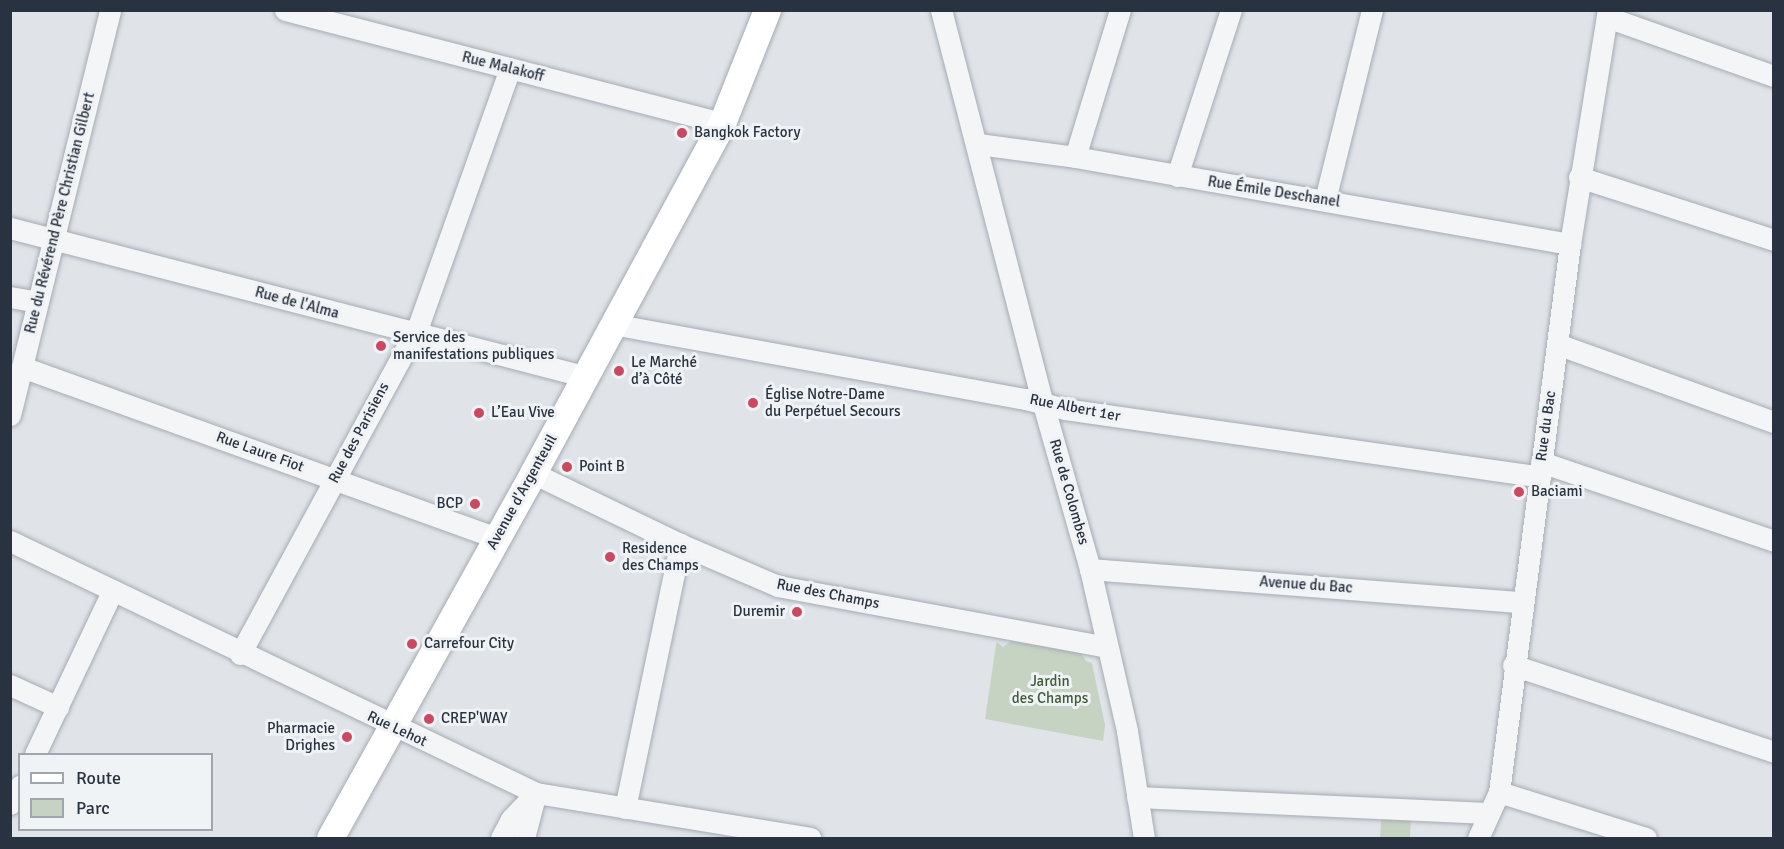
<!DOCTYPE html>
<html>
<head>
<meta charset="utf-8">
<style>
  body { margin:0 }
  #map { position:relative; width:1784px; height:849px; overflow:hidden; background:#e0e4e9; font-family:Signika,sans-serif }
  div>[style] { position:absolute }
  .green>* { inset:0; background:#c6d3c2 }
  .roads { filter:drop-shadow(0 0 2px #a5abb3) drop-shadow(0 0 2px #a5abb3) }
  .minor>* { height:21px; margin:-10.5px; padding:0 10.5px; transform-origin:10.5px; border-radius:10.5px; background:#f3f5f7 }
  .major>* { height:27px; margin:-13.5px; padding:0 13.5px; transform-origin:13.5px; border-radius:13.5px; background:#fff }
  .dots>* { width:16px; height:16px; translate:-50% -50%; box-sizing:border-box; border:3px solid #f0f3f6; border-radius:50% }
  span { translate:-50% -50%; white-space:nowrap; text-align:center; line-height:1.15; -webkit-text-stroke:6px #f0f3f6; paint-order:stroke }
  .street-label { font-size:15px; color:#293240 }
  .poi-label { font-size:15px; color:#293240 }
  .left { translate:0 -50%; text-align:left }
  .right { translate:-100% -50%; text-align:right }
  .park-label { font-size:15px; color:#3f5b37 }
  .frame { position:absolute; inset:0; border:12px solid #293240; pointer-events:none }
  .legend { position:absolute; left:18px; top:753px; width:195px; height:78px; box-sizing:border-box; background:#f0f3f6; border:2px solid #a0a6ad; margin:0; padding:8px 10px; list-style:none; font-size:18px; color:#293240 }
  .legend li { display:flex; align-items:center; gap:12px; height:30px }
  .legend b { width:30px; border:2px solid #a0a6ad }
</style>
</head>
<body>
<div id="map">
  <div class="green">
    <i style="clip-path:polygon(1011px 641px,1081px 653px,1086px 661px,1092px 663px,1105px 725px,1103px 741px,985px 719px,996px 645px,997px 642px,1003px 647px)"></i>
    <i style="clip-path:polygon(1382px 810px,1411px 812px,1410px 838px,1380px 838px)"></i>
  </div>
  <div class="roads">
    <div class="minor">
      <i style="left:285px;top:10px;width:451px;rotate:14.5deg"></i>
      <i style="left:941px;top:10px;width:407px;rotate:75.5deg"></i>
      <i style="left:1043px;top:404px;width:172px;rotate:74.1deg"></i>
      <i style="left:1090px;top:569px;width:166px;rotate:77.1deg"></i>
      <i style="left:1127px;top:731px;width:108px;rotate:81deg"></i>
      <i style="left:1607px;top:17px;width:177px;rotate:19.5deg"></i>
      <i style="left:978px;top:144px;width:98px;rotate:7.6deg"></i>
      <i style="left:1075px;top:157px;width:503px;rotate:9.97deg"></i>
      <i style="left:1075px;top:157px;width:154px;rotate:-73deg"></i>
      <i style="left:1177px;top:176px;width:175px;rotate:-72deg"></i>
      <i style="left:1579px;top:177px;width:205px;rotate:17.9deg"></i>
      <i style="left:1325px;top:200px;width:196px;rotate:-76.1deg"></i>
      <i style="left:10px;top:228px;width:592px;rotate:14.48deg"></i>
      <i style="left:10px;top:297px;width:28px;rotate:10deg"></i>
      <i style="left:612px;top:324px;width:421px;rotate:10.3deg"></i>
      <i style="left:1026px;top:399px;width:40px;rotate:14.4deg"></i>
      <i style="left:1065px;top:409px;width:480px;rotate:8.1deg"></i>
      <i style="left:1557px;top:344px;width:231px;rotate:19.8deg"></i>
      <i style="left:22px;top:367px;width:505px;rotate:19.8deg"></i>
      <i style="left:10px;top:415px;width:417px;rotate:-76.1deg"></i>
      <i style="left:1541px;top:462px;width:246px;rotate:18.7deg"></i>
      <i style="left:533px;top:473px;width:163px;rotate:25.8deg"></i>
      <i style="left:680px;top:544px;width:107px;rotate:23.2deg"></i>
      <i style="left:778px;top:586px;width:334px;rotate:10.5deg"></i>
      <i style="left:10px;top:541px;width:583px;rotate:25.6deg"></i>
      <i style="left:536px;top:793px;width:278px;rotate:9.3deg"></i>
      <i style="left:1090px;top:569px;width:432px;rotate:4.4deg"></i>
      <i style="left:240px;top:654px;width:375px;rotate:-61.5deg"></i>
      <i style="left:419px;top:324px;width:271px;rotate:-70.4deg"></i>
      <i style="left:1513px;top:665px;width:275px;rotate:18.4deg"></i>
      <i style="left:10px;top:685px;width:53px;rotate:24.6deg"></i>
      <i style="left:35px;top:754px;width:179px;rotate:-64.6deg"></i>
      <i style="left:1499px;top:792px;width:154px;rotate:17.4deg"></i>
      <i style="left:1137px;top:797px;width:351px;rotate:2.6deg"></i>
      <i style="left:10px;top:804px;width:21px;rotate:-61deg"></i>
      <i style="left:625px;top:808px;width:270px;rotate:-78.2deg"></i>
      <i style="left:501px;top:838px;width:21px;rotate:-62deg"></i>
      <i style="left:511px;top:819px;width:36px;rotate:-46deg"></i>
      <i style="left:524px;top:838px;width:43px;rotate:-75.3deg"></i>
      <i style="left:1478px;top:838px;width:51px;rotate:-65.5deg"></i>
      <i style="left:1499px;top:792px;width:553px;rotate:-82.62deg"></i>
      <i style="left:1570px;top:244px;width:237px;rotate:-80.8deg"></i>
    </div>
    <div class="major">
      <i style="left:330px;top:838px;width:418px;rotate:-60.9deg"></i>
      <i style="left:533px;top:473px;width:398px;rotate:-61.6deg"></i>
      <i style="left:722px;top:123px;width:122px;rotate:-68.3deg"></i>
    </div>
  </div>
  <div class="dots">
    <i style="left:682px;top:133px;background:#cb4960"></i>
    <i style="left:381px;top:346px;background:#cb4960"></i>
    <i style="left:619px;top:371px;background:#cb4960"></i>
    <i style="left:753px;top:403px;background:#cb4960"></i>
    <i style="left:479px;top:413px;background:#cb4960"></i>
    <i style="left:567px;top:467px;background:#cb4960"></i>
    <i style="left:1519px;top:492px;background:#cb4960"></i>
    <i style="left:475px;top:504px;background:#cb4960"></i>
    <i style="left:610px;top:557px;background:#cb4960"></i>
    <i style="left:797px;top:612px;background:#cb4960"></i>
    <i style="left:412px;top:644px;background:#cb4960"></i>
    <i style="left:429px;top:719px;background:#cb4960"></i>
    <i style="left:347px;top:737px;background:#cb4960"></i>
  </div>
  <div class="street-label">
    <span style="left:503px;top:67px;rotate:14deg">Rue Malakoff</span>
    <span style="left:1274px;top:192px;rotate:9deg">Rue Émile Deschanel</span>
    <span style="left:60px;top:213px;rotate:-76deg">Rue du Révérend Père Christian Gilbert</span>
    <span style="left:297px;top:303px;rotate:15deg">Rue de l'Alma</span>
    <span style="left:1075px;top:408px;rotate:11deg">Rue Albert 1er</span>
    <span style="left:1546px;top:426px;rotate:-82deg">Rue du Bac</span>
    <span style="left:359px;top:433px;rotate:-62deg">Rue des Parisiens</span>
    <span style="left:260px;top:452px;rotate:20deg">Rue Laure Fiot</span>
    <span style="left:522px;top:492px;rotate:-61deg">Avenue d'Argenteuil</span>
    <span style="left:1069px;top:492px;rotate:74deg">Rue de Colombes</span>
    <span style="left:1306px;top:585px;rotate:4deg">Avenue du Bac</span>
    <span style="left:828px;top:594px;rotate:11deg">Rue des Champs</span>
    <span style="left:397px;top:729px;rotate:25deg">Rue Lehot</span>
  </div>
  <div class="poi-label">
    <span class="left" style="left:694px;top:133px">Bangkok Factory</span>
    <span class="left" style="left:393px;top:346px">Service des<br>manifestations publiques</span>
    <span class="left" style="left:631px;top:371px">Le Marché<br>d’à Côté</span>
    <span class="left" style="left:765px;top:403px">Église Notre-Dame<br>du Perpétuel Secours</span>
    <span class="left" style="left:491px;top:413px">L’Eau Vive</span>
    <span class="left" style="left:579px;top:467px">Point B</span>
    <span class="left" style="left:1531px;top:492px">Baciami</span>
    <span class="right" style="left:463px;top:504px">BCP</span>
    <span class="left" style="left:622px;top:557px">Residence<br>des Champs</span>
    <span class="right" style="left:785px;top:612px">Duremir</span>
    <span class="left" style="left:424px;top:644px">Carrefour City</span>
    <span class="left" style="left:441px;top:719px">CREP'WAY</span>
    <span class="right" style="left:335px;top:737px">Pharmacie<br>Drighes</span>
  </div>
  <div class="park-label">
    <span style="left:1050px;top:690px">Jardin<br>des Champs</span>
  </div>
  <div class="frame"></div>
  <ul class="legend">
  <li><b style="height:8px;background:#fff"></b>Route</li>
  <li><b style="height:16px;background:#c6d3c2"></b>Parc</li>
  </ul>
</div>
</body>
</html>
